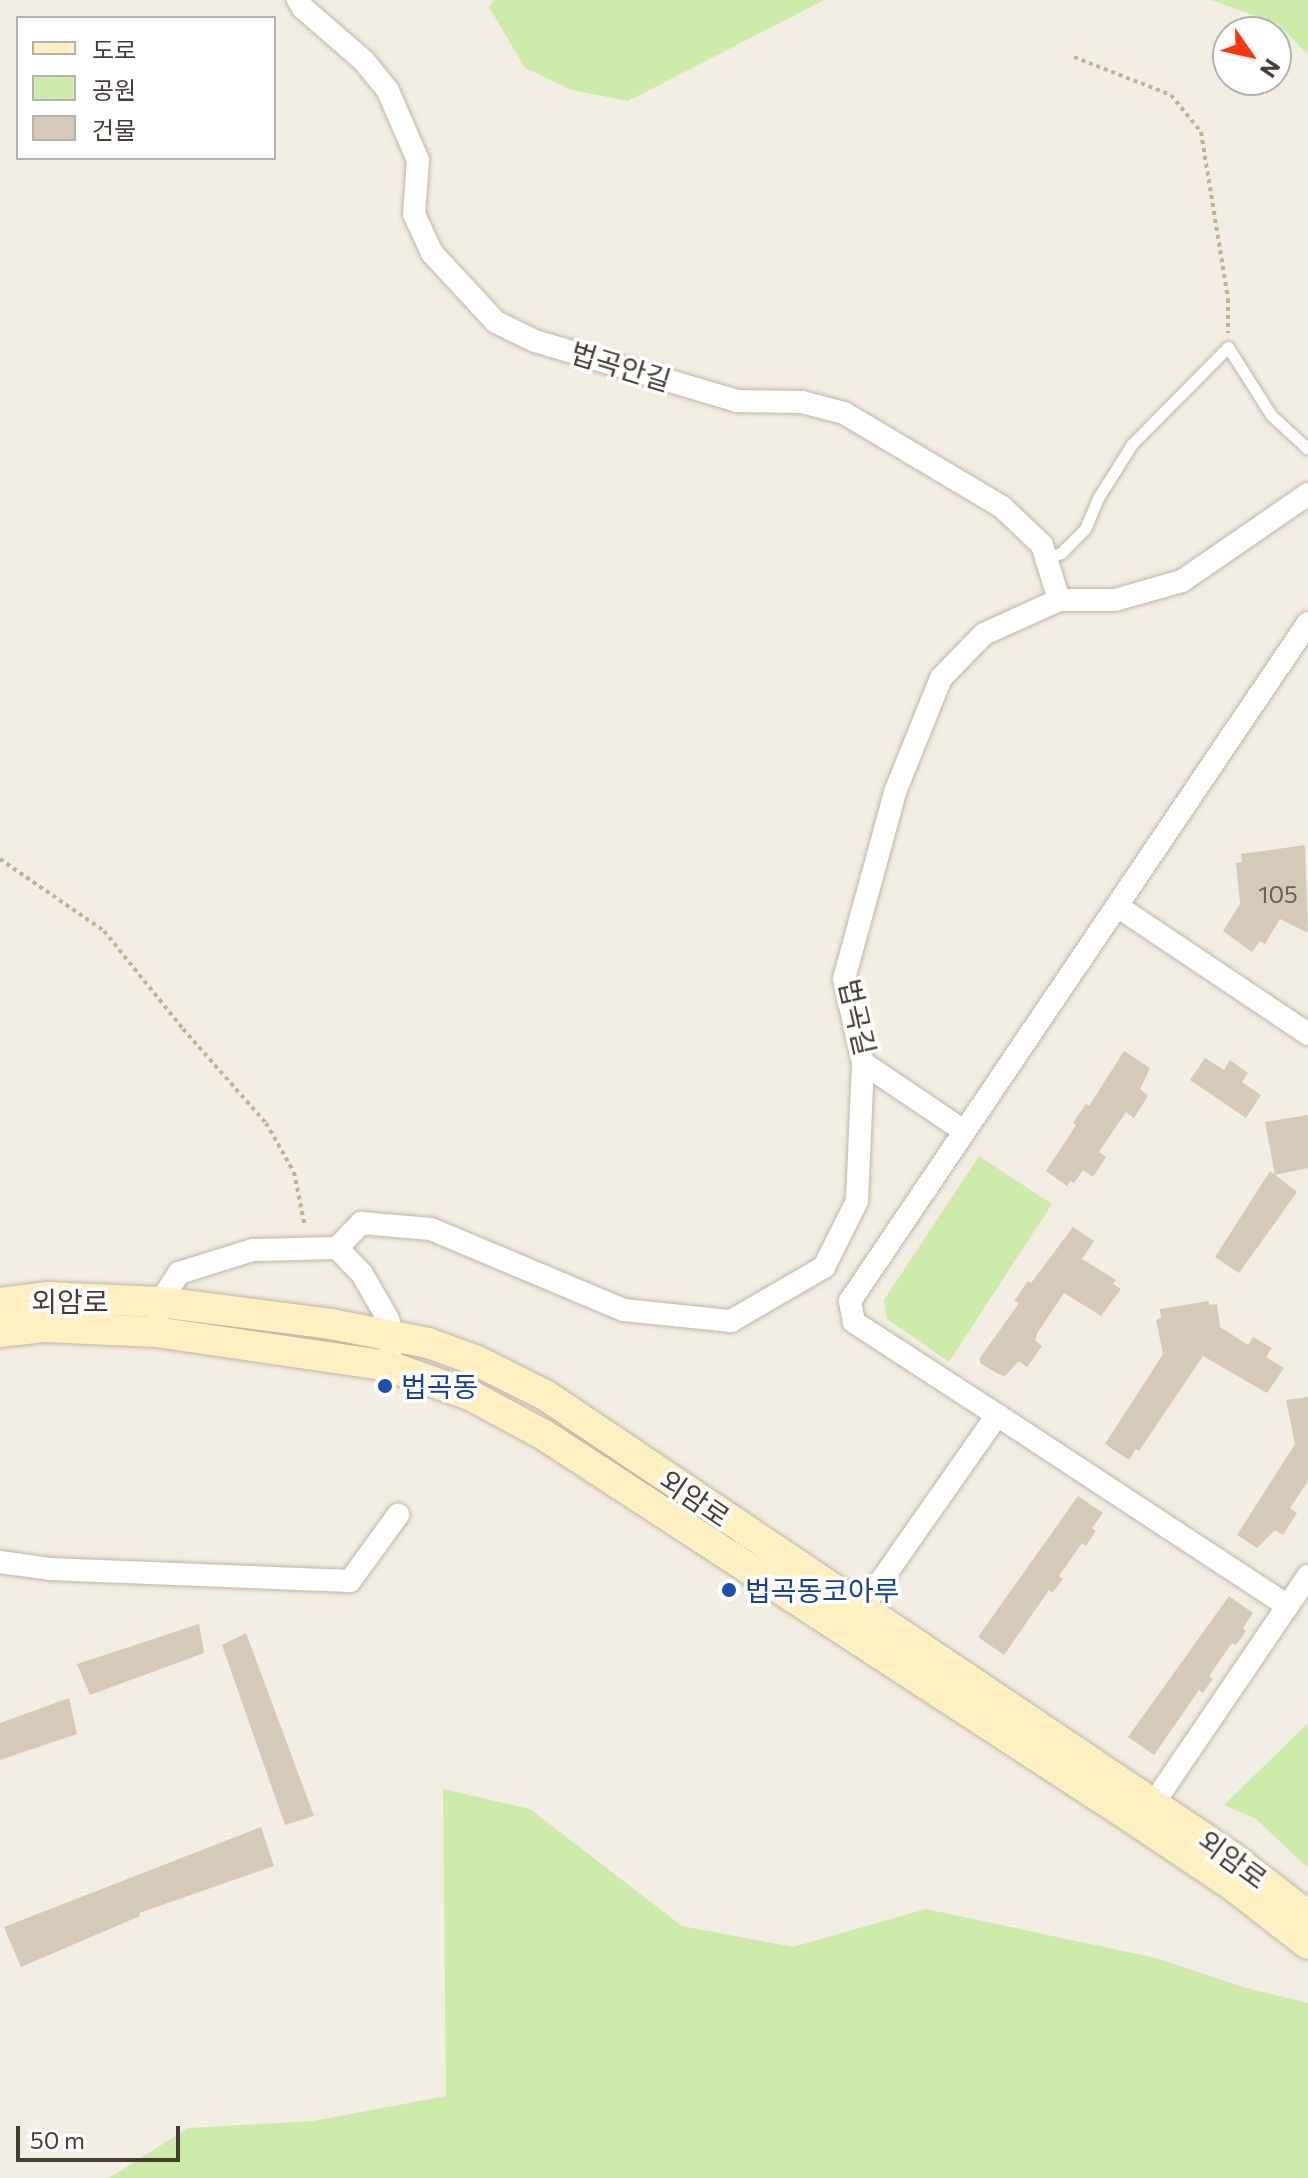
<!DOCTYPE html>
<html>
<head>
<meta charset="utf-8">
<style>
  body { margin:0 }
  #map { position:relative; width:1308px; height:2178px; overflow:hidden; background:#f3eee3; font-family:Commissioner,"Noto Sans KR",sans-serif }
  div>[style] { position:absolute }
  .green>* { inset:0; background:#cdeba9 }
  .building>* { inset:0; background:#d5cab8 }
  .path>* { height:4px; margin-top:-2px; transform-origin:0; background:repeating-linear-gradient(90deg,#c2b295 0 4px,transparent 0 8px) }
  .roads { filter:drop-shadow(0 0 2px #bfb6a5) drop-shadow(0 0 2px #bfb6a5) }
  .service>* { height:11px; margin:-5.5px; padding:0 5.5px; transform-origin:5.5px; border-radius:5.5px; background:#fff }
  .minor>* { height:22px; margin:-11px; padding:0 11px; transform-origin:11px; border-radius:11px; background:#fff }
  .secondary>* { height:30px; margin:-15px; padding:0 15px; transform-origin:15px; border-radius:15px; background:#fff0c1 }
  .dots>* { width:22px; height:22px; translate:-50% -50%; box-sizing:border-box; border:4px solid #fff; border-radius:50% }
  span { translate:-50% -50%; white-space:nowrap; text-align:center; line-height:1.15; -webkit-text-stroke:7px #fff; paint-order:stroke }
  .number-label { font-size:24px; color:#696154 }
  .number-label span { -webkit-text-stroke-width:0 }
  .street-label { font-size:28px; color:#453e33 }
  .transit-label { font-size:28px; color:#164399 }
  .left { translate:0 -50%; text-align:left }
  .legend { position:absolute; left:16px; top:16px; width:260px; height:144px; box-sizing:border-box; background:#fff; border:2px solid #b5b2ad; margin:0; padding:10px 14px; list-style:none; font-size:24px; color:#453e33 }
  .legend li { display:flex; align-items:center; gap:16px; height:40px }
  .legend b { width:40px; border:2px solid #b5b2ad }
  .north { position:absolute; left:1212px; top:16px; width:80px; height:80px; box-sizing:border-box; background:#fff; border:2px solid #b5b2ad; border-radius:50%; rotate:124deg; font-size:22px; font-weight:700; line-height:32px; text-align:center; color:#453e33 }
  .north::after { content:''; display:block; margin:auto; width:28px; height:36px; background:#ff340e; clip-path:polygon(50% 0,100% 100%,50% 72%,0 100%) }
  .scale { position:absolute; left:16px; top:2126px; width:164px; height:36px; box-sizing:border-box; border:4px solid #453e33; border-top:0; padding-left:10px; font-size:24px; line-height:28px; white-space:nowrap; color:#453e33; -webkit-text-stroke:6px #fff; paint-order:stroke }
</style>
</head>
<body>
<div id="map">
  <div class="green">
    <i style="clip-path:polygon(494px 0,824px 0,628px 101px,572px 90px,525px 68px,489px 7px)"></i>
    <i style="clip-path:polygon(1211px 0,1308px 0,1308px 55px,1278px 24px)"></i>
    <i style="clip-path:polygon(979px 1156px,1052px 1204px,949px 1362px,887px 1319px,884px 1300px)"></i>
    <i style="clip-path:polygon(1308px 1723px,1308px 1868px,1256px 1819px,1224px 1805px)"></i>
    <i style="clip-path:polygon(443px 1789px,530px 1809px,682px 1926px,793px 1947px,926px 1909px,1156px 1958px,1243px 1987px,1308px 2003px,1308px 2178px,109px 2178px,188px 2128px,313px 2121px,446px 2096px)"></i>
  </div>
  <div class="building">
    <i style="clip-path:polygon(1305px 845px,1308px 933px,1280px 919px,1265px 944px,1260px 941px,1252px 952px,1223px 931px,1240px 904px,1236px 863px,1242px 862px,1241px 854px)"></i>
    <i style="clip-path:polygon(1124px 1051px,1150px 1068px,1140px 1089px,1148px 1096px,1134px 1118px,1126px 1112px,1099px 1152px,1106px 1157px,1093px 1177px,1083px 1170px,1074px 1183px,1070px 1181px,1067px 1186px,1046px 1171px,1076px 1125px,1073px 1123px,1086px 1104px,1089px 1106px)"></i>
    <i style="clip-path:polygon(1205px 1058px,1224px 1070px,1230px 1060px,1248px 1073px,1242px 1082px,1261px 1095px,1246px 1118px,1190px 1080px)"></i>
    <i style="clip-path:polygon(1308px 1115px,1308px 1168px,1275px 1175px,1265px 1122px)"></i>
    <i style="clip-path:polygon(1270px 1171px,1297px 1192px,1239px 1273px,1215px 1257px)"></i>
    <i style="clip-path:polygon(1073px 1227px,1094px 1241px,1082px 1259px,1116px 1280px,1113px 1284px,1121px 1289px,1101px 1316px,1064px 1293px,1038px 1332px,1035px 1340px,1042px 1346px,1027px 1367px,1019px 1361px,1005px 1376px,998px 1374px,980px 1363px,980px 1358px,1019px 1303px,1014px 1301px,1028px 1281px,1031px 1283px)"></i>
    <i style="clip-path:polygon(1209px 1301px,1209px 1305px,1217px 1304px,1220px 1327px,1248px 1345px,1253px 1337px,1272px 1348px,1266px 1357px,1284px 1368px,1267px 1393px,1203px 1356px,1139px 1451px,1136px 1449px,1129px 1460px,1105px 1444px,1163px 1354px,1156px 1320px,1161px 1318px,1160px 1309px)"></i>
    <i style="clip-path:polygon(1308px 1397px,1308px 1481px,1290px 1508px,1297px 1513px,1283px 1535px,1275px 1530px,1257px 1548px,1237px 1535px,1295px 1444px,1286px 1400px)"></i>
    <i style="clip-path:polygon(1078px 1496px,1103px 1513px,1092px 1528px,1096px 1531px,1086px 1546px,1082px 1543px,1059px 1576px,1063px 1579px,1052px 1593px,1049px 1590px,1004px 1655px,978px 1637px)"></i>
    <i style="clip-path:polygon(1229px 1596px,1253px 1613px,1243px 1628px,1246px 1631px,1236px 1645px,1232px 1643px,1209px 1676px,1213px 1679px,1203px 1693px,1199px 1690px,1154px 1755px,1128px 1737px)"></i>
    <i style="clip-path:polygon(199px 1624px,204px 1653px,90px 1695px,77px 1664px)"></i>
    <i style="clip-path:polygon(246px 1633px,314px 1816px,285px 1825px,222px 1645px)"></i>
    <i style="clip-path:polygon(69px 1698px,77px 1734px,0 1760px,0 1723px)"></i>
    <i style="clip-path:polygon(261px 1827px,274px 1866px,139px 1913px,140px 1916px,21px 1967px,4px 1927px)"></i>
  </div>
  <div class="path">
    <i style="left:1074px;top:57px;width:104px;rotate:21.4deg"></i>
    <i style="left:1171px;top:95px;width:48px;rotate:51deg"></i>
    <i style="left:1201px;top:132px;width:169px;rotate:80.8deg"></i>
    <i style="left:1228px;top:299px;width:34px;rotate:90deg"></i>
    <i style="left:0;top:859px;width:126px;rotate:34.7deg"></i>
    <i style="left:104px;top:931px;width:126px;rotate:51.1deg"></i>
    <i style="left:183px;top:1029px;width:125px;rotate:48.6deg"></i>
    <i style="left:266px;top:1123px;width:56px;rotate:60.3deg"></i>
    <i style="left:294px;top:1172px;width:56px;rotate:78.7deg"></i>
  </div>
  <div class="roads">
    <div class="service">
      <i style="left:1046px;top:558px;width:16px;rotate:-18deg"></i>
      <i style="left:1061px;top:553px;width:34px;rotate:-45deg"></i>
      <i style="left:1085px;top:529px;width:34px;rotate:-67deg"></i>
      <i style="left:1098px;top:498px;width:64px;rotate:-57.8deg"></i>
      <i style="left:1132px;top:444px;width:136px;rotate:-45.3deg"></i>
      <i style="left:1228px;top:347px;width:80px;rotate:57.7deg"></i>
      <i style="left:1271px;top:415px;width:50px;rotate:42.6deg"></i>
    </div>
    <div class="minor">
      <i style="left:298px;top:0;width:9px;rotate:58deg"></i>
      <i style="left:303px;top:8px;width:81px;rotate:41deg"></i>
      <i style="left:364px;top:61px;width:38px;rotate:51deg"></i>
      <i style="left:388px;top:91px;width:75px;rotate:66.5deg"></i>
      <i style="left:418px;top:160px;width:54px;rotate:94.2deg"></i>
      <i style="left:414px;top:214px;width:43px;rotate:65.2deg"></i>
      <i style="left:432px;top:253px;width:94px;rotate:47.2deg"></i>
      <i style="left:496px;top:322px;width:43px;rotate:26deg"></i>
      <i style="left:535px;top:341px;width:211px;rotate:16.5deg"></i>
      <i style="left:737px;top:401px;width:65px;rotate:0.9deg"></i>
      <i style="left:802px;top:402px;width:43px;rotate:14.7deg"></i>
      <i style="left:844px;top:413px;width:184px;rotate:30.7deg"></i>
      <i style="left:1002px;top:507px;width:55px;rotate:43.5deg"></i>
      <i style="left:1042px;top:545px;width:58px;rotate:72.8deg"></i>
      <i style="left:1117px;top:906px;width:230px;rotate:33.8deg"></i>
      <i style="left:964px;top:1131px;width:122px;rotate:-146deg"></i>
      <i style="left:863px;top:1063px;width:86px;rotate:-102.7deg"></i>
      <i style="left:844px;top:979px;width:194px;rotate:-74.7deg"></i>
      <i style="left:895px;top:792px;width:123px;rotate:-68deg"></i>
      <i style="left:941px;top:678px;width:62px;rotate:-45.7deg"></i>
      <i style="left:984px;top:634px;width:82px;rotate:-24.4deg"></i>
      <i style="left:1059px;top:600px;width:56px"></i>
      <i style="left:1115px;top:600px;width:70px;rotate:-15.8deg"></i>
      <i style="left:1182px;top:581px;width:153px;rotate:-34.6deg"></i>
      <i style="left:337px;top:1248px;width:36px;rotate:46deg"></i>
      <i style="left:362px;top:1274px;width:52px;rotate:60deg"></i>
      <i style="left:388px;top:1319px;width:19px;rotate:74deg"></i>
      <i style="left:393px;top:1337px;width:12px;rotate:99deg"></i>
      <i style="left:159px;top:1312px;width:10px;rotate:-84deg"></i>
      <i style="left:160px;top:1302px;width:35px;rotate:-57deg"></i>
      <i style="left:179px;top:1273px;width:77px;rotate:-17.3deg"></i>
      <i style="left:253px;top:1250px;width:84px;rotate:-1.4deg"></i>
      <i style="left:337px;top:1248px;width:35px;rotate:-46deg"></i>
      <i style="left:361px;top:1223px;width:70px;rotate:4.9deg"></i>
      <i style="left:431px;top:1229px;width:209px;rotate:22.8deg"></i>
      <i style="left:624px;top:1310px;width:108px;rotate:5.9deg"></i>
      <i style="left:731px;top:1321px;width:108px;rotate:-30.1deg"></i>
      <i style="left:824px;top:1267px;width:74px;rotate:-63.4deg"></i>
      <i style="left:857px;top:1201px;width:138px;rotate:-87.5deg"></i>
      <i style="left:997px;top:1415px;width:348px;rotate:33.3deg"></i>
      <i style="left:0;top:1562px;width:50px;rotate:8deg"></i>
      <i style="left:50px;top:1569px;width:300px;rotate:2.3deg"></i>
      <i style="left:350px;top:1581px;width:82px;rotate:-54deg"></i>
      <i style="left:855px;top:1618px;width:248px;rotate:-55deg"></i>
      <i style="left:997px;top:1415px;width:171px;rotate:-147deg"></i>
      <i style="left:854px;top:1322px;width:21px;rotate:-101deg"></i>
      <i style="left:850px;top:1301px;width:818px;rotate:-55.96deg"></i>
      <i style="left:1153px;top:1804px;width:276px;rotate:-55.8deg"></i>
    </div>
    <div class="secondary">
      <i style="left:0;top:1303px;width:47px;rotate:-7.3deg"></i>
      <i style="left:47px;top:1297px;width:113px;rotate:2.5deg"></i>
      <i style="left:160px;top:1302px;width:172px;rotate:7.3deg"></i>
      <i style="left:331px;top:1324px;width:99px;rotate:11.1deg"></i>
      <i style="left:428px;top:1343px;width:50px;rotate:19.9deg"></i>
      <i style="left:475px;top:1360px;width:78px;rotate:26.6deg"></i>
      <i style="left:545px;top:1395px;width:828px;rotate:33.92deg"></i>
      <i style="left:1232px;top:1857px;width:96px;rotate:37.8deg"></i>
      <i style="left:0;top:1332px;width:44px;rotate:-6.5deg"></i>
      <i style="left:44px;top:1327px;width:112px;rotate:2.6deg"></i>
      <i style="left:156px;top:1332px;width:234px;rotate:8.3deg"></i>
      <i style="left:388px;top:1366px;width:87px;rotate:19.5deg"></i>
      <i style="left:470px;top:1395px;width:84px;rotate:28.4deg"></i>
      <i style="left:544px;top:1435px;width:698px;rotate:33.08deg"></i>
      <i style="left:1129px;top:1816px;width:124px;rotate:33.8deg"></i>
      <i style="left:1232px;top:1885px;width:96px;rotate:37.8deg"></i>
    </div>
  </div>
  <div class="dots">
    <i style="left:385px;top:1386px;background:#1a4fb4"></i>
    <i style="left:729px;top:1590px;background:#1a4fb4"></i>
  </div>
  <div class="number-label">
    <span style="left:1278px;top:894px">105</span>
  </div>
  <div class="street-label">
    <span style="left:621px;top:366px;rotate:17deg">법곡안길</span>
    <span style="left:858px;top:1017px;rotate:77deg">법곡길</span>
    <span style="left:70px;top:1301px">외암로</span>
    <span style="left:695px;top:1498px;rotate:34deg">외암로</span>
    <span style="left:1233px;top:1859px;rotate:36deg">외암로</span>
  </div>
  <div class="transit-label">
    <span class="left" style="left:401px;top:1386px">법곡동</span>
    <span class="left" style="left:745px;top:1590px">법곡동코아루</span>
  </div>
  <ul class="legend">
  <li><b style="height:10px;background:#fff0c1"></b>도로</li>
  <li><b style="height:22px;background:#cdeba9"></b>공원</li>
  <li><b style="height:22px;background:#d5cab8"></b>건물</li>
  </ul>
  <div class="north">N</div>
  <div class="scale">50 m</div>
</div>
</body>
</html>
